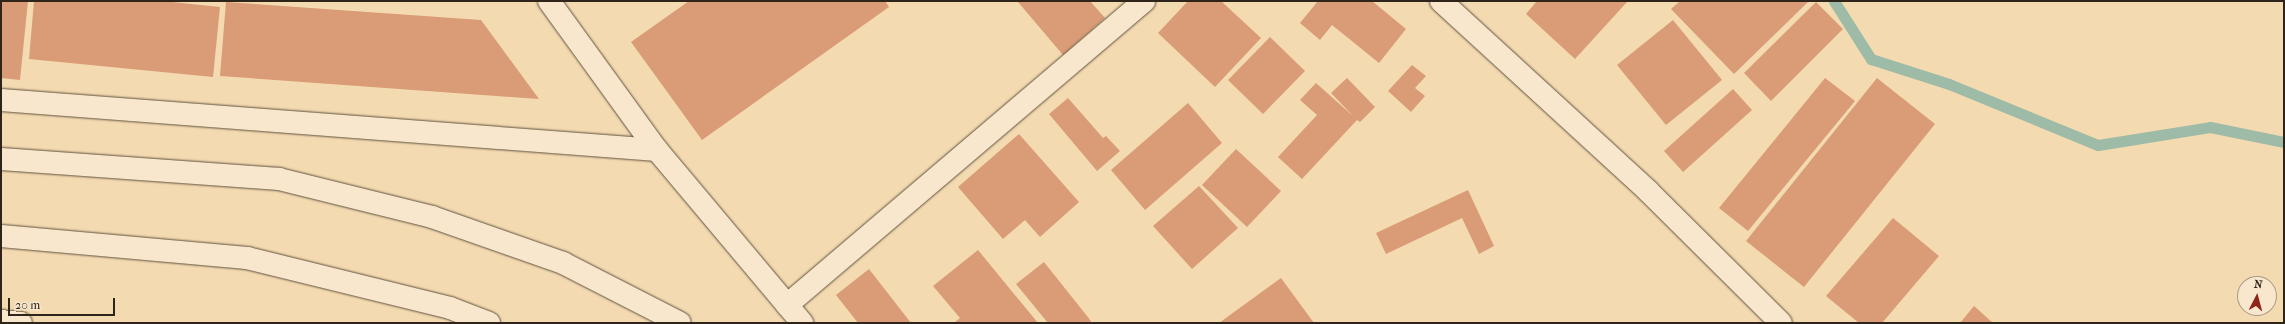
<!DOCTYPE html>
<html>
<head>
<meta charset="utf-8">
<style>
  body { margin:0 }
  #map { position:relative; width:2285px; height:324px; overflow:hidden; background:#f4dab0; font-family:"IM FELL French Canon",serif }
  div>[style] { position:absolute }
  .stream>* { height:11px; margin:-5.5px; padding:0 5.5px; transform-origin:5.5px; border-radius:5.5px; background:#9dbba6 }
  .building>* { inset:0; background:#d99c76 }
  .roads { filter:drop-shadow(0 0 1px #605240) drop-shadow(0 0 1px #605240) }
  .minor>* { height:22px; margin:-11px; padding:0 11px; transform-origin:11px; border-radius:11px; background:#f8e7cc }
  span { translate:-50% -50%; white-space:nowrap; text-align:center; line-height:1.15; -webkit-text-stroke:3px #f8e7cc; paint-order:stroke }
  .frame { position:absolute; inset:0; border:2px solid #2e241a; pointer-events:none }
  .north { position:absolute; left:2237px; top:276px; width:40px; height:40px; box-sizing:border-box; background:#f8e7cc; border:1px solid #a79985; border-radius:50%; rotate:6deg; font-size:11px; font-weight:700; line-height:16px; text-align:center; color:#2e241a }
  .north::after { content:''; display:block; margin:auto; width:14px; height:18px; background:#8f2418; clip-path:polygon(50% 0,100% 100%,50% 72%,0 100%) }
  .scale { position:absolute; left:8px; top:298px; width:107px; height:18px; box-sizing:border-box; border:2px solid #2e241a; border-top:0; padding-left:5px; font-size:12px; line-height:14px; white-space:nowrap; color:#2e241a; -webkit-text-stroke:3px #f8e7cc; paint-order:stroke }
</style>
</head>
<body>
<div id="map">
  <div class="stream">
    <i style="left:1834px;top:1px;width:69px;rotate:57.5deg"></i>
    <i style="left:1871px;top:59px;width:82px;rotate:17.8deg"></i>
    <i style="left:1949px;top:84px;width:161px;rotate:22.3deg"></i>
    <i style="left:2098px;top:145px;width:113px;rotate:-9.1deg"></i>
    <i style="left:2210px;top:127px;width:76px;rotate:11.5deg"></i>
  </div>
  <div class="building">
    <i style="clip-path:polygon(1px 1px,28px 1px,20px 80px,1px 78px)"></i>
    <i style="clip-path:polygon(34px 1px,163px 1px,220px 7px,213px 77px,29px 59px)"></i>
    <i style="clip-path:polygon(689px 1px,885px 1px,889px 7px,702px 140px,631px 42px)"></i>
    <i style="clip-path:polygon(1020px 1px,1090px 1px,1105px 18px,1063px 55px,1018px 2px)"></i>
    <i style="clip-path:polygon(1188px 1px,1221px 1px,1261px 38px,1215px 87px,1158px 33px)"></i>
    <i style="clip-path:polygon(1318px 1px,1372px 1px,1406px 29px,1379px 63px,1332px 25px,1320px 40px,1300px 23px)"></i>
    <i style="clip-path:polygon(1537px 1px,1626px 1px,1627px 2px,1575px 59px,1526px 14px)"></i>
    <i style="clip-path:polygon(1680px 1px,1809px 1px,1734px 74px,1671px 9px)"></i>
    <i style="clip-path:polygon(226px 2px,481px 20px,539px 99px,220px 76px)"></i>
    <i style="clip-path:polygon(1816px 2px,1843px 29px,1771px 101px,1744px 73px)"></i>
    <i style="clip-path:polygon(1673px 20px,1722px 80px,1666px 125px,1617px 65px)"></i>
    <i style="clip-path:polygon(1270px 37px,1305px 71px,1263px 114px,1228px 80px)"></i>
    <i style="clip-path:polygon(1412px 65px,1426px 76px,1415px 88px,1425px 96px,1411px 112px,1388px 91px)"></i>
    <i style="clip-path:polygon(1347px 78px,1375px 107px,1360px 122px,1357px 120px,1302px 179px,1278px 157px,1317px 115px,1300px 100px,1316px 83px,1353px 116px,1331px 93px)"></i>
    <i style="clip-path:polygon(1825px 78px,1855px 101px,1748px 231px,1719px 208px)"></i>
    <i style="clip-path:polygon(1877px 78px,1935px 124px,1804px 287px,1746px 241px)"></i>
    <i style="clip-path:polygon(1733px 89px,1752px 110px,1683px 172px,1664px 151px)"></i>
    <i style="clip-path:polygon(1068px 98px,1103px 138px,1106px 136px,1120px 151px,1097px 171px,1049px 114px)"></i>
    <i style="clip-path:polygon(1188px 103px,1222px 143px,1145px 210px,1111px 170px)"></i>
    <i style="clip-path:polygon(1019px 134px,1079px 202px,1040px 237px,1025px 220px,1003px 239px,958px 187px)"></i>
    <i style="clip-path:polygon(1236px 149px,1281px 191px,1247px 227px,1202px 185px)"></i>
    <i style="clip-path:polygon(1199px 186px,1238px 228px,1192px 269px,1153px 226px)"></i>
    <i style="clip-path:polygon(1468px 190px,1494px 246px,1479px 254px,1462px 218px,1386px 254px,1376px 233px)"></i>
    <i style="clip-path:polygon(1893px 218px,1939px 256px,1882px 323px,1859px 323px,1826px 296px)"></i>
    <i style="clip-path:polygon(978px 250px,1038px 323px,954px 323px,960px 318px,933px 286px)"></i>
    <i style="clip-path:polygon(1044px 262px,1091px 321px,1089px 323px,1048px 323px,1016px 284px)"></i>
    <i style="clip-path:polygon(869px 269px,911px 323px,858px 323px,836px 295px)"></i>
    <i style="clip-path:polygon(1281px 278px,1314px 323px,1219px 323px)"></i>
    <i style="clip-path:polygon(1974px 306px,1993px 323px,1960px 323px)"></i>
  </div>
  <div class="roads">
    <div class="minor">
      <i style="left:549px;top:1px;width:184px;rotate:54.1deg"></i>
      <i style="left:657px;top:150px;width:226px;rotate:50deg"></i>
      <i style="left:1441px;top:1px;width:281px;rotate:42.5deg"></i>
      <i style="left:1648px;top:191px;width:187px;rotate:44.8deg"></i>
      <i style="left:1px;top:100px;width:658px;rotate:4.36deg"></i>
      <i style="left:1px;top:159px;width:279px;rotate:4.1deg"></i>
      <i style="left:279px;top:179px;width:158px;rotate:13.9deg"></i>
      <i style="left:432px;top:217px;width:139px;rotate:19.3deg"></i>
      <i style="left:563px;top:263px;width:131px;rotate:27.1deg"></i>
      <i style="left:1px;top:236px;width:247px;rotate:5.1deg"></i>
      <i style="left:247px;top:258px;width:209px;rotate:13.8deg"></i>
      <i style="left:450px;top:308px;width:42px;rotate:21deg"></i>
      <i style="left:787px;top:305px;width:469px;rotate:-40.4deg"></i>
      <i style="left:1px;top:321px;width:20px;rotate:6deg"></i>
    </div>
  </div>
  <div class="frame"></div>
  <div class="north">N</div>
  <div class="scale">20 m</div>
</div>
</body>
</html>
